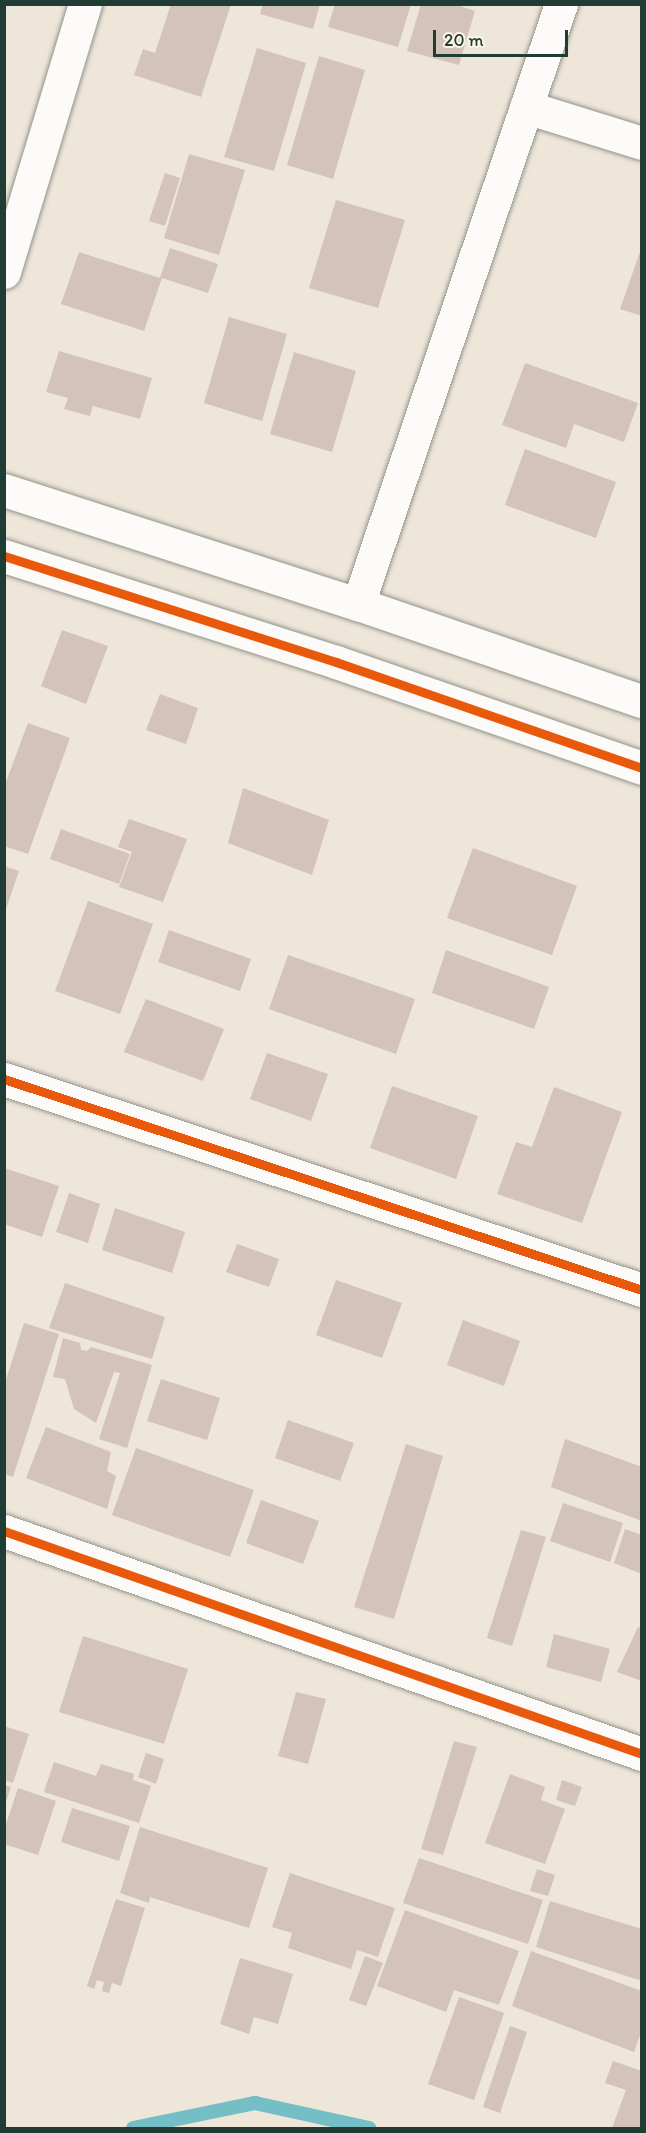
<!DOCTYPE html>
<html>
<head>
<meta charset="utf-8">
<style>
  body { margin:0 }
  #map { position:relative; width:646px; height:2133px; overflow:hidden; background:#eee6d8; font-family:Itim,sans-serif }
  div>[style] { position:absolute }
  .stream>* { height:14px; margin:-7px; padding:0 7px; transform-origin:7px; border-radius:7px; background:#74bfc5 }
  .building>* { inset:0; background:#d3c3b9 }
  .roads { filter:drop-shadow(0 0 2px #92938a) drop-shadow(0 0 2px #92938a) }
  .minor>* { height:33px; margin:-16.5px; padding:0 16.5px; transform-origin:16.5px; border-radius:16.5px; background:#fcfbf9 }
  .tertiary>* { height:33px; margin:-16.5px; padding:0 16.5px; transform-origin:16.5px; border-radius:16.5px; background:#fcfbf9 }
  .cycleway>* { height:9px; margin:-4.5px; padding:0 4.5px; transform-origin:4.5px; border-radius:4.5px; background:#e8590c }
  span { translate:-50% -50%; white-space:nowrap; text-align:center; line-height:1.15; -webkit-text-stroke:4.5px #fcf5e5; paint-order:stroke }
  .frame { position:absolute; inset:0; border:6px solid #1f3d34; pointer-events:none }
  .scale { position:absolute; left:433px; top:30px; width:135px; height:27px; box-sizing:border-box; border:3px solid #1f3d34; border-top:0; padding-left:8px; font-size:18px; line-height:21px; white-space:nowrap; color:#1f3d34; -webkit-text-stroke:4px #fcf5e5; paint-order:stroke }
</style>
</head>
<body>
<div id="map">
  <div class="stream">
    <i style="left:133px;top:2128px;width:125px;rotate:-11.6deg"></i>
    <i style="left:255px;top:2103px;width:117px;rotate:12.4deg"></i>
  </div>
  <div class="building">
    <i style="clip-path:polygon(171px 4px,231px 4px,201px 97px,134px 75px,143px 49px,155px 53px)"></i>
    <i style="clip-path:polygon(263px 4px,320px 4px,313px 29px,260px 14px)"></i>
    <i style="clip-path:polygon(335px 4px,411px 4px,398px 47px,328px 27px)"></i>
    <i style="clip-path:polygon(421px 4px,454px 4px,475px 11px,459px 65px,407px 51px)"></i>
    <i style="clip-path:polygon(257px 48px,306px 63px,274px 171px,224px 157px)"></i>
    <i style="clip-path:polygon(319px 56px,365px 70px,333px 179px,287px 165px)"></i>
    <i style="clip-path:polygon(189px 154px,245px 170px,219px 255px,164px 238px)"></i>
    <i style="clip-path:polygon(165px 173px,180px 178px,165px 226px,149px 221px)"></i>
    <i style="clip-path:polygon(336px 200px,405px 220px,378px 308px,309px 288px)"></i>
    <i style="clip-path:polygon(170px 248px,218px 264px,208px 293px,162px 278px,144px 331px,61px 304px,79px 252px,160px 278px)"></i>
    <i style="clip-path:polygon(641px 249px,642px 249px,642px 316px,620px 309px)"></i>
    <i style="clip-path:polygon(229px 317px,287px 334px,262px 421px,204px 403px)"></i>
    <i style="clip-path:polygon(59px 351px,152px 378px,140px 419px,93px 406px,90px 416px,64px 409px,68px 398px,46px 392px)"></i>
    <i style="clip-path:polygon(294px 352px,356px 371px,332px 452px,270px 434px)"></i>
    <i style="clip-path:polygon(525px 363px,638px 403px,624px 442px,574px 424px,566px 448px,502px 425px)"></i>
    <i style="clip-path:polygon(525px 449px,616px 482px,596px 538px,505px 505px)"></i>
    <i style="clip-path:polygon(62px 630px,108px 646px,86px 704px,41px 686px)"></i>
    <i style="clip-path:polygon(160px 694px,198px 708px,186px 744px,146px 730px)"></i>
    <i style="clip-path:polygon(28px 723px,70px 738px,28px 854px,4px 846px,4px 787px)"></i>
    <i style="clip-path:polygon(243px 788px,329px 820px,312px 875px,228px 843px)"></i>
    <i style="clip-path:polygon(129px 819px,187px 839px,163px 902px,119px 887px,132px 852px,118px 847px)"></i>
    <i style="clip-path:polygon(61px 829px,130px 854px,119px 884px,50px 859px)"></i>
    <i style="clip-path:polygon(473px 848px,577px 886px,552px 955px,447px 918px)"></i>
    <i style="clip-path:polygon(4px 866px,19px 871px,5px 912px,4px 912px)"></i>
    <i style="clip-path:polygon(88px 901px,153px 924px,120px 1014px,55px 991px)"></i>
    <i style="clip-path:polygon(169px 930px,251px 959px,240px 991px,158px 962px)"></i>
    <i style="clip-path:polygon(446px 950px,549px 987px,534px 1029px,432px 993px)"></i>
    <i style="clip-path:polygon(288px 955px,415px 999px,396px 1054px,269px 1009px)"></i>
    <i style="clip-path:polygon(146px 999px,224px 1029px,203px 1081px,124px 1052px)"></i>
    <i style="clip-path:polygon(267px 1053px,328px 1074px,311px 1121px,250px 1099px)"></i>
    <i style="clip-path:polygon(392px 1086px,478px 1116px,456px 1179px,370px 1148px)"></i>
    <i style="clip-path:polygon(554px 1087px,622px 1112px,582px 1223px,497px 1194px,516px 1142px,532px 1147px)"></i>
    <i style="clip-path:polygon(4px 1168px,59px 1186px,42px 1237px,4px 1224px)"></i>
    <i style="clip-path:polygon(69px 1193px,100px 1204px,88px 1243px,56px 1232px)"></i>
    <i style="clip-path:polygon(115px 1208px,185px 1232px,172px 1273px,102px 1250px)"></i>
    <i style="clip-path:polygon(237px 1244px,279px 1259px,269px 1287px,226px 1272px)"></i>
    <i style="clip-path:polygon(336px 1280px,402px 1303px,382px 1358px,316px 1335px)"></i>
    <i style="clip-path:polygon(65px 1283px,165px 1317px,152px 1359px,49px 1328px)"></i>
    <i style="clip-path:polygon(463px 1320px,520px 1341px,504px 1386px,447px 1365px)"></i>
    <i style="clip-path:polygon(24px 1323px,59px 1334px,13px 1477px,4px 1474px,4px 1386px)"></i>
    <i style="clip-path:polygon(63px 1338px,80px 1343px,81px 1350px,87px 1351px,91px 1347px,152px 1365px,127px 1448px,99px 1439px,120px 1373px,114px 1372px,96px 1423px,74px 1409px,65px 1379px,53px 1377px)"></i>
    <i style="clip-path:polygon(161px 1379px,220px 1398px,207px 1440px,147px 1421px)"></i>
    <i style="clip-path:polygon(288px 1420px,354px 1443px,340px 1481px,275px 1458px)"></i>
    <i style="clip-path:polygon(46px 1427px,111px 1452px,107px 1471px,116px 1476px,107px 1509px,26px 1478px)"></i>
    <i style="clip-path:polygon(565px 1439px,642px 1467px,642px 1521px,551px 1487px)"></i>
    <i style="clip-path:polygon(406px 1444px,443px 1456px,394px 1619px,354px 1607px)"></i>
    <i style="clip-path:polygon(136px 1448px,254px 1490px,230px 1557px,112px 1515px)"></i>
    <i style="clip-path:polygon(261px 1500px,319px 1521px,303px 1564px,246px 1543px)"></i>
    <i style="clip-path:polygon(563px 1503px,623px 1523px,610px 1562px,550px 1541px)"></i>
    <i style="clip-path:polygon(625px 1529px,642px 1535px,642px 1574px,614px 1563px)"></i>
    <i style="clip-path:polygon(521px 1530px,546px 1537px,512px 1646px,487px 1638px)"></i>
    <i style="clip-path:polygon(638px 1627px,642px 1628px,642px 1681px,617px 1672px)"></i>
    <i style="clip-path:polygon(554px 1634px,610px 1649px,601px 1682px,546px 1667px)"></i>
    <i style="clip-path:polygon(83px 1636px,188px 1669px,164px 1744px,59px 1712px)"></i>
    <i style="clip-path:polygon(296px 1692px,326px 1699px,308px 1764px,278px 1756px)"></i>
    <i style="clip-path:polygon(4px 1726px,29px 1734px,13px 1783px,4px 1780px)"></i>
    <i style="clip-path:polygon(454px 1741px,477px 1747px,443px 1855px,421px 1849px)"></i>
    <i style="clip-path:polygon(146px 1753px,164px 1759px,156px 1784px,138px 1777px)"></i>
    <i style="clip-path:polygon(54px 1762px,96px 1776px,101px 1764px,134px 1774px,133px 1780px,151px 1786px,139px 1823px,44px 1792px)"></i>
    <i style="clip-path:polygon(510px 1774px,545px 1787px,541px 1800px,565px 1809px,545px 1864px,485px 1843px)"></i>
    <i style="clip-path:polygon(562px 1780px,582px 1787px,575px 1806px,556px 1800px)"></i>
    <i style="clip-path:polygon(4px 1785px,11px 1787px,5px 1805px,4px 1805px)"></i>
    <i style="clip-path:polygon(18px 1788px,56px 1801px,38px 1855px,4px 1844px,4px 1830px)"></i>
    <i style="clip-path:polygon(72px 1808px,130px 1826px,119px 1861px,61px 1842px)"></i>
    <i style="clip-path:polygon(140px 1827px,268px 1868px,249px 1928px,150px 1897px,149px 1903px,120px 1893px)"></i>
    <i style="clip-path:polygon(419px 1858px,543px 1900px,528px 1944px,403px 1903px)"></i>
    <i style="clip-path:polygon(537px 1869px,555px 1875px,548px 1896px,530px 1891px)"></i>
    <i style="clip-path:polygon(290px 1873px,395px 1908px,378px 1957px,357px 1950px,351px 1969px,288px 1948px,292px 1933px,272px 1927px)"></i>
    <i style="clip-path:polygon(116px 1899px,145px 1908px,121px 1986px,112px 1983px,109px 1993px,102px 1991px,104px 1982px,97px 1980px,94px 1989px,87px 1986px)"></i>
    <i style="clip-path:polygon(550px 1901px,642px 1929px,642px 1981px,536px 1947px)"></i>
    <i style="clip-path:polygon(405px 1910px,519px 1951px,499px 2005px,454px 1990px,446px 2012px,377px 1986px)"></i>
    <i style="clip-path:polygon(531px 1951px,642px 1991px,642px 2030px,634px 2052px,512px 2006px)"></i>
    <i style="clip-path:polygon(365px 1956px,383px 1963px,366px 2006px,349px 2000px)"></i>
    <i style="clip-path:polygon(240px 1958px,293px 1974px,278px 2024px,254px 2017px,249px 2034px,220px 2024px)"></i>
    <i style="clip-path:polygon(459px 1997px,504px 2013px,474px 2100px,428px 2084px)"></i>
    <i style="clip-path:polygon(510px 2026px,527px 2032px,500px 2113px,483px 2107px)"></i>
    <i style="clip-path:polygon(613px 2061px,642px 2071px,642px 2128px,612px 2128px,626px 2090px,605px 2083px)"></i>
  </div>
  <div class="roads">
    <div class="minor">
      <i style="left:526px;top:107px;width:121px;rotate:17.2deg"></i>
      <i style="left:4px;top:272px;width:280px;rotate:-73.2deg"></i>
      <i style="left:358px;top:604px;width:633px;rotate:-71.31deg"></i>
      <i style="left:4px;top:1079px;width:672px;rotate:18.3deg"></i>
      <i style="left:4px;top:1531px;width:676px;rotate:19.27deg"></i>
    </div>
    <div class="tertiary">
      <i style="left:4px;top:490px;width:372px;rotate:17.9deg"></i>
      <i style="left:358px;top:604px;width:300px;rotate:18.9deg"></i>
      <i style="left:4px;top:556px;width:349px;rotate:17.7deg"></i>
      <i style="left:336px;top:662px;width:324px;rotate:19.1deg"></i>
    </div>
  </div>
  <div class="cycleway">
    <i style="left:4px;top:556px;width:349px;rotate:17.7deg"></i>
    <i style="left:336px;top:662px;width:324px;rotate:19.1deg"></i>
    <i style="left:4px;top:1079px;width:672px;rotate:18.3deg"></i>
    <i style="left:4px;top:1531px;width:676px;rotate:19.27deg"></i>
  </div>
  <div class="frame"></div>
  <div class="scale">20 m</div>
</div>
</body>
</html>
